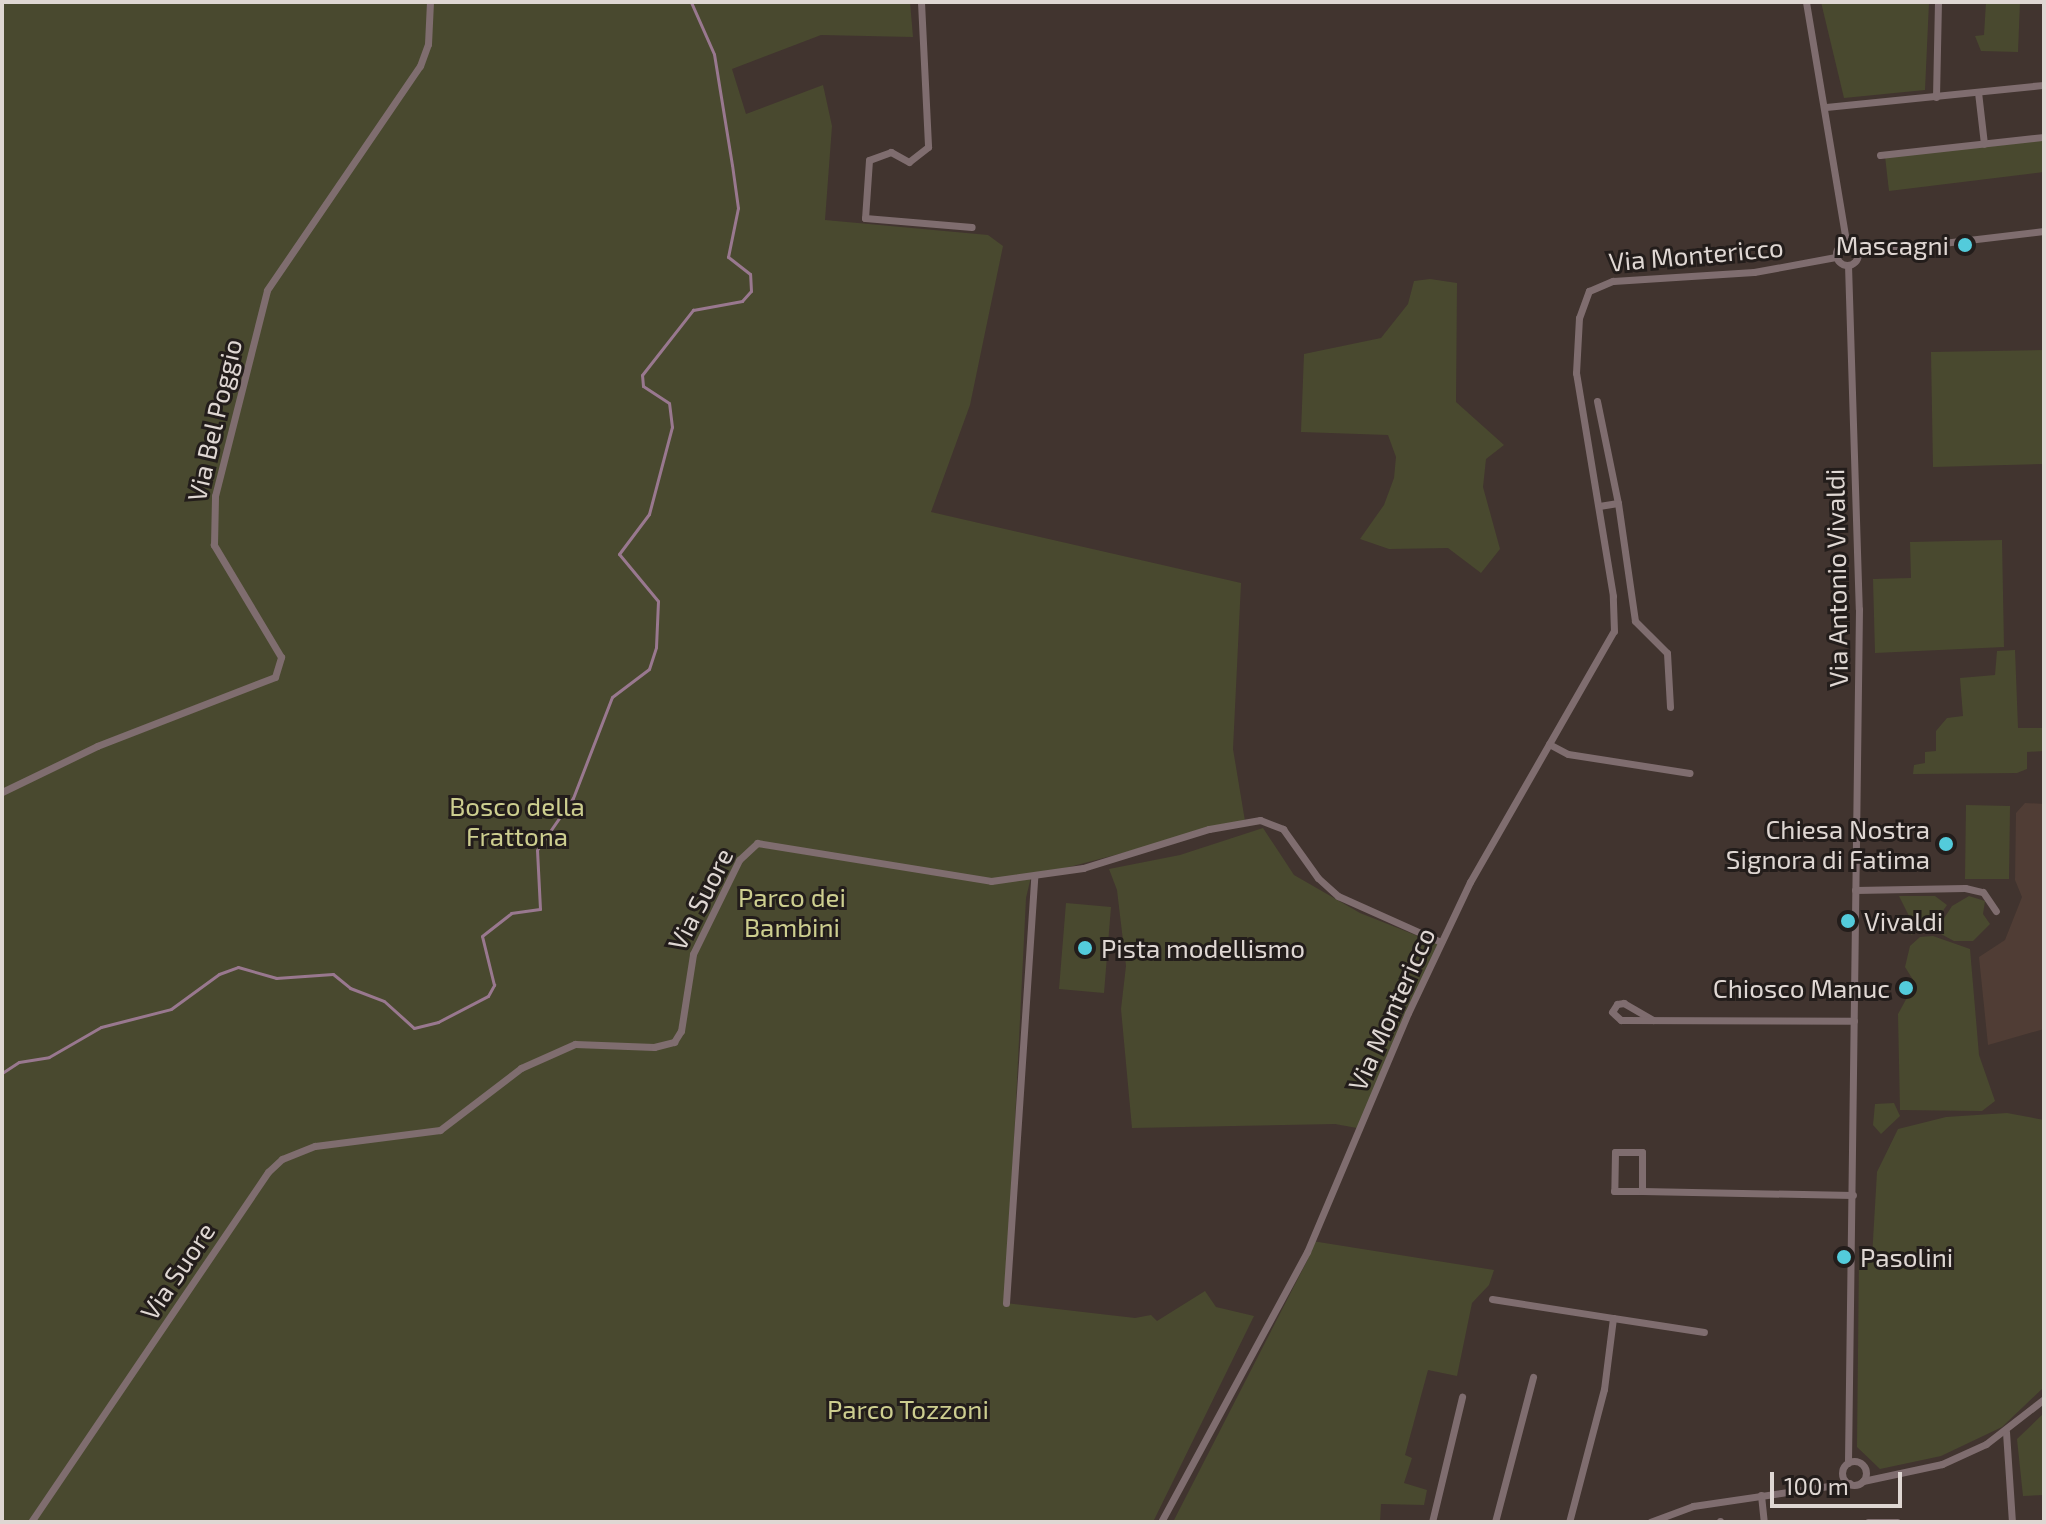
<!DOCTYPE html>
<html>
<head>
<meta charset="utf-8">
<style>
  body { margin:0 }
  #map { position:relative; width:2046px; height:1524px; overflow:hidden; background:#41342f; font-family:"Exo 2",sans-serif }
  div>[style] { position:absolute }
  .built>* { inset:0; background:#503d35 }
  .green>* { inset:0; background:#49492f }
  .stream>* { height:3px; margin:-1.5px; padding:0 1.5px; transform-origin:1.5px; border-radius:1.5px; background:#99788f }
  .street>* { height:7px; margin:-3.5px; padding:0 3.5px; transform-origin:3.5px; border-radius:3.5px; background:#7f6d6f }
  .street>.ring { margin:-3.5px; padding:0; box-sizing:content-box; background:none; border:7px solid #7f6d6f; border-radius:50% }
  .dots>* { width:22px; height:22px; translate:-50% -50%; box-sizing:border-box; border:4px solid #231d1b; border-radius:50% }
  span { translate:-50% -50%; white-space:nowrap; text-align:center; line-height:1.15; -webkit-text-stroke:6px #231d1b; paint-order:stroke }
  .poi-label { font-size:26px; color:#dfd7d3 }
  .right { translate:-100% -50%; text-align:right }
  .left { translate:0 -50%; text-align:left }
  .street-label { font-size:26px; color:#dfd7d3 }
  .park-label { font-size:26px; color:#cdce8f }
  .frame { position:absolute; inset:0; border:4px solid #dfd7d3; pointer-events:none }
  .scale { position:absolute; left:1770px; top:1472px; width:132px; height:36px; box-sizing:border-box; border:4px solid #dfd7d3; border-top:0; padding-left:10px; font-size:24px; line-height:28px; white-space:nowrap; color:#dfd7d3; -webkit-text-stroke:6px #231d1b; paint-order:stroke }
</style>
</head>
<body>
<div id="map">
  <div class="built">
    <i style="clip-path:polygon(2025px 803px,2044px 804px,2044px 1029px,1988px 1045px,1979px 957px,2005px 940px,2022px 897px,2015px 880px,2016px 813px)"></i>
  </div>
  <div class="green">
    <i style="clip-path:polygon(2px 2px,910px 2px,913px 37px,821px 35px,732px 69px,746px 114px,823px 85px,832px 126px,825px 220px,988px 235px,1003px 246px,970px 405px,931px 512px,1241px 583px,1233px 749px,1245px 821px,1031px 877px,1026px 898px,1006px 1303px,1135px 1318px,1151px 1315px,1157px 1321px,1205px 1291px,1216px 1307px,1254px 1316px,1153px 1522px,2px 1522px)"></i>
    <i style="clip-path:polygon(1821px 2px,1929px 2px,1925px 90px,1844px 98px)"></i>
    <i style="clip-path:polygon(1986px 2px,2020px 2px,2018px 52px,1981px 51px,1975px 36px,1984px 35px)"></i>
    <i style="clip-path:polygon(2044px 139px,2044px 172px,1889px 191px,1885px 156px)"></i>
    <i style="clip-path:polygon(1430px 279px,1457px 283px,1456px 402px,1504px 445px,1486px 459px,1483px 487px,1500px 549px,1481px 573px,1448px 548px,1389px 549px,1360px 539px,1384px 505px,1394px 478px,1396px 457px,1388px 435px,1301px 432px,1304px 354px,1381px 338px,1408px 304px,1414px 281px)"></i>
    <i style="clip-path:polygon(2044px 350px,2044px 464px,1933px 467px,1931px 352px)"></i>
    <i style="clip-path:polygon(2002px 540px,2004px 647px,1875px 653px,1873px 579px,1911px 578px,1910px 542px)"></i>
    <i style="clip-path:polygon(2015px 650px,2018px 728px,2044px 728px,2044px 751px,2027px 752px,2027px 769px,2017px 773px,1913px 774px,1914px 765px,1925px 763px,1925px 752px,1936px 751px,1936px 731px,1947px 718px,1963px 716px,1960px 678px,1995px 675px,1997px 651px)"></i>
    <i style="clip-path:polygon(1966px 805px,2010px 806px,2009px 879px,1965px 879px)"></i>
    <i style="clip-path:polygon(1263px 828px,1294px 875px,1360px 913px,1443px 946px,1357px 1128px,1335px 1124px,1132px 1128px,1121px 1009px,1126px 966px,1117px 890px,1109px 869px,1180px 855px)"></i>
    <i style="clip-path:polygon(1899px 896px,1935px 896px,1947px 905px,1933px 925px,1911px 935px,1910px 918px)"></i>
    <i style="clip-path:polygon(1969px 896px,1985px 901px,1983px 914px,1990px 924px,1973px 941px,1954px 941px,1939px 933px,1939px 926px,1952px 906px)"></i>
    <i style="clip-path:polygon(1066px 903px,1111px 907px,1104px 993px,1059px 989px)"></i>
    <i style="clip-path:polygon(1933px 936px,1970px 949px,1979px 1055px,1995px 1101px,1982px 1111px,1900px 1110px,1898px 1014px,1915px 983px,1905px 967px,1910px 946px,1920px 937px)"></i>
    <i style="clip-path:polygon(1894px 1103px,1900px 1116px,1881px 1134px,1873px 1125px,1875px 1104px)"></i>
    <i style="clip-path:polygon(2007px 1113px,2044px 1120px,2044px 1387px,2002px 1427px,1941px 1456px,1880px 1469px,1857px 1447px,1859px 1257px,1872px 1257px,1877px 1172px,1898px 1129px,1946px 1117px)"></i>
    <i style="clip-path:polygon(1312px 1241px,1494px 1270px,1489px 1285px,1472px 1303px,1457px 1376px,1428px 1370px,1405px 1455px,1412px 1458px,1404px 1483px,1427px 1490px,1424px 1505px,1381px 1504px,1380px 1522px,1173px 1522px,1307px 1261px)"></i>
    <i style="clip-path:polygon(2044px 1413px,2044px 1495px,2023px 1496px,2017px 1439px)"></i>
  </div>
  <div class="stream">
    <i style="left:2px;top:1073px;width:20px;rotate:-33deg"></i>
    <i style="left:19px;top:1062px;width:30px;rotate:-9deg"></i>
    <i style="left:49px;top:1057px;width:60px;rotate:-30deg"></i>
    <i style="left:101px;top:1027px;width:72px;rotate:-14.4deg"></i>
    <i style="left:171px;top:1009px;width:59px;rotate:-36.1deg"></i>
    <i style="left:219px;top:974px;width:20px;rotate:-20deg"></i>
    <i style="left:238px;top:967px;width:40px;rotate:16deg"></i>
    <i style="left:276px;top:978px;width:57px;rotate:-4deg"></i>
    <i style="left:333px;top:974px;width:22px;rotate:39deg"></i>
    <i style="left:350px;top:988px;width:36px;rotate:21deg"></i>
    <i style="left:384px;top:1001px;width:40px;rotate:42deg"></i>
    <i style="left:414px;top:1028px;width:25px;rotate:-14deg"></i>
    <i style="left:438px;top:1022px;width:56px;rotate:-27.5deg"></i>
    <i style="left:488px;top:996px;width:13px;rotate:-61deg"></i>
    <i style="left:494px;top:985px;width:50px;rotate:-103.8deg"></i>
    <i style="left:482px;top:936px;width:37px;rotate:-38deg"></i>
    <i style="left:511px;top:913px;width:29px;rotate:-8deg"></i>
    <i style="left:540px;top:909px;width:59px;rotate:-92.9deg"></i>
    <i style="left:537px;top:850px;width:63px;rotate:-55.3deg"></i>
    <i style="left:573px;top:798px;width:108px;rotate:-68.9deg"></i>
    <i style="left:612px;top:697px;width:46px;rotate:-37.1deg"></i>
    <i style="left:649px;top:669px;width:23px;rotate:-72deg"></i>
    <i style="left:656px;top:647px;width:46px;rotate:-87.5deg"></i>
    <i style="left:658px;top:601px;width:61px;rotate:-129.7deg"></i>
    <i style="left:619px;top:554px;width:50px;rotate:-53.1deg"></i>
    <i style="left:649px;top:514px;width:90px;rotate:-75.2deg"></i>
    <i style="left:672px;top:427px;width:24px;rotate:-97deg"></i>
    <i style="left:669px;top:403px;width:31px;rotate:-147deg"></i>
    <i style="left:643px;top:386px;width:11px;rotate:-95deg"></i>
    <i style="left:642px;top:375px;width:83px;rotate:-51.9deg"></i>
    <i style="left:693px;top:310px;width:50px;rotate:-10.4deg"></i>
    <i style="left:742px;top:301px;width:13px;rotate:-48deg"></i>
    <i style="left:751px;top:291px;width:17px;rotate:-93deg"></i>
    <i style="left:750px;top:274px;width:28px;rotate:-142deg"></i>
    <i style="left:728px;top:257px;width:50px;rotate:-78.5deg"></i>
    <i style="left:738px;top:208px;width:43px;rotate:-97.9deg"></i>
    <i style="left:732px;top:165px;width:112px;rotate:-99.2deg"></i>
    <i style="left:714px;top:54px;width:57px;rotate:-113.9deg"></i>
  </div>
  <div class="street">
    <i style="left:921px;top:2px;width:145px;rotate:87.2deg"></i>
    <i style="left:928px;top:147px;width:24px;rotate:142deg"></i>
    <i style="left:909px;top:162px;width:21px;rotate:-151deg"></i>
    <i style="left:891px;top:152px;width:23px;rotate:160deg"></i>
    <i style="left:869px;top:160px;width:58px;rotate:93.9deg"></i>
    <i style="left:865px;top:218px;width:107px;rotate:4.8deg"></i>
    <i style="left:1806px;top:2px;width:243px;rotate:80.5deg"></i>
    <i style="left:1978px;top:92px;width:52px;rotate:83.4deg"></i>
    <i style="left:1936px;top:97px;width:95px;rotate:-88.8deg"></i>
    <i style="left:1826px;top:107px;width:219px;rotate:-5.8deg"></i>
    <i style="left:1880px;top:155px;width:165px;rotate:-6.3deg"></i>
    <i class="ring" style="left:1836px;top:243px;width:15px;height:15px"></i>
    <i style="left:1859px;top:253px;width:186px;rotate:-6.8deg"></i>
    <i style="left:1848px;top:265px;width:344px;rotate:88.2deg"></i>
    <i style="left:1859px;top:609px;width:854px;rotate:90.74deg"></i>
    <i style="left:1597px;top:401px;width:104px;rotate:78.4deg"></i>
    <i style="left:1599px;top:506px;width:19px;rotate:-9deg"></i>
    <i style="left:1618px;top:503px;width:119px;rotate:81.8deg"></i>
    <i style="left:1635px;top:621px;width:45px;rotate:45deg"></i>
    <i style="left:1667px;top:653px;width:54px;rotate:86.8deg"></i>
    <i style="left:1549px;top:744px;width:21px;rotate:28deg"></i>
    <i style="left:1568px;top:754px;width:123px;rotate:8.9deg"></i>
    <i style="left:2px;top:792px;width:106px;rotate:-25.8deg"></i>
    <i style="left:97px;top:746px;width:191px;rotate:-21.2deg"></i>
    <i style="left:275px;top:677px;width:21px;rotate:-73deg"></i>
    <i style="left:281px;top:657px;width:131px;rotate:-120.9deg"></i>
    <i style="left:214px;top:545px;width:49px;rotate:-88.8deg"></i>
    <i style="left:215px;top:496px;width:212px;rotate:-75.8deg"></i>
    <i style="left:267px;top:290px;width:271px;rotate:-55.7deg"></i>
    <i style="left:420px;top:66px;width:23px;rotate:-70deg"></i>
    <i style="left:428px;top:44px;width:42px;rotate:-87.3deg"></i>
    <i style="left:1855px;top:890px;width:110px;rotate:-1deg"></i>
    <i style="left:1965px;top:888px;width:18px;rotate:13deg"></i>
    <i style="left:1983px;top:892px;width:23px;rotate:56deg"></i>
    <i style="left:1653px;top:1020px;width:34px;rotate:-150deg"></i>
    <i style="left:1624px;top:1003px;width:7px;rotate:172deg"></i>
    <i style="left:1617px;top:1004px;width:9px;rotate:122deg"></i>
    <i style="left:1612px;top:1012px;width:12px;rotate:42deg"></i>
    <i style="left:1621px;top:1020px;width:233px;rotate:0.2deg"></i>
    <i style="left:1642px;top:1191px;width:39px;rotate:-90deg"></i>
    <i style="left:1642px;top:1152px;width:27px;rotate:180deg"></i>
    <i style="left:1615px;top:1152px;width:39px;rotate:91deg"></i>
    <i style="left:1614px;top:1191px;width:28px"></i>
    <i style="left:1642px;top:1191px;width:211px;rotate:1.1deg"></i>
    <i style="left:1492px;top:1299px;width:122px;rotate:8.9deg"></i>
    <i style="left:1613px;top:1318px;width:72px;rotate:97.2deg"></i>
    <i style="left:1604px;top:1389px;width:138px;rotate:104.7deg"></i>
    <i style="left:1006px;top:1303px;width:427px;rotate:-86.2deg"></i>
    <i style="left:1613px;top:1318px;width:92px;rotate:8.7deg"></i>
    <i style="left:2006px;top:1432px;width:90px;rotate:86.2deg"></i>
    <i class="ring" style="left:1842px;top:1461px;width:17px;height:17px"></i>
    <i style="left:1863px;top:1481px;width:81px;rotate:-12.1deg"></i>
    <i style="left:1942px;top:1464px;width:48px;rotate:-24.4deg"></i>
    <i style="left:1986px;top:1444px;width:73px;rotate:-37.8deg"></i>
    <i style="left:1761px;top:1495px;width:27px;rotate:84deg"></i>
    <i style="left:1720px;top:1521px;width:1px;rotate:90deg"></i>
    <i style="left:31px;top:1522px;width:423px;rotate:-55.9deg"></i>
    <i style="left:268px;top:1172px;width:19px;rotate:-43deg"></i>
    <i style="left:282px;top:1159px;width:35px;rotate:-22deg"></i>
    <i style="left:315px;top:1146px;width:126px;rotate:-7.3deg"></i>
    <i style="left:440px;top:1130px;width:102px;rotate:-37.4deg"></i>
    <i style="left:521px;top:1068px;width:59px;rotate:-24deg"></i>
    <i style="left:575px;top:1044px;width:79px;rotate:2.2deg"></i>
    <i style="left:654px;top:1047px;width:21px;rotate:-14deg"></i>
    <i style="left:674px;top:1042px;width:13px;rotate:-58deg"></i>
    <i style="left:681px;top:1031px;width:78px;rotate:-81.1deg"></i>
    <i style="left:693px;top:954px;width:105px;rotate:-63.9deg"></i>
    <i style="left:739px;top:860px;width:25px;rotate:-43deg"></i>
    <i style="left:757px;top:843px;width:237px;rotate:9.2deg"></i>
    <i style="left:991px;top:881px;width:93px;rotate:-8deg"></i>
    <i style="left:1083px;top:868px;width:132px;rotate:-17.2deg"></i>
    <i style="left:1209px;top:829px;width:52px;rotate:-10deg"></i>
    <i style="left:1260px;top:820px;width:25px;rotate:21deg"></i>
    <i style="left:1283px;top:829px;width:60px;rotate:54.5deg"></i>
    <i style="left:1318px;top:878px;width:27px;rotate:42deg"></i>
    <i style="left:1338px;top:896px;width:113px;rotate:24.1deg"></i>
    <i style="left:1161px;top:1522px;width:307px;rotate:-61.6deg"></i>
    <i style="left:1307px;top:1252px;width:259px;rotate:-67.1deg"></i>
    <i style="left:1408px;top:1013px;width:145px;rotate:-64.7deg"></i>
    <i style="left:1470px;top:882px;width:289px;rotate:-60.2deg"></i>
    <i style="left:1614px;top:631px;width:35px;rotate:-92deg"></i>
    <i style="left:1613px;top:596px;width:226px;rotate:-99.4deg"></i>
    <i style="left:1576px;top:373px;width:55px;rotate:-86.9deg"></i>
    <i style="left:1579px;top:318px;width:29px;rotate:-70deg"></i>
    <i style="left:1589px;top:291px;width:26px;rotate:-23deg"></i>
    <i style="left:1613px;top:281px;width:141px;rotate:-3.7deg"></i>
    <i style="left:1754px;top:272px;width:83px;rotate:-10.4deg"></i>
    <i style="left:1432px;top:1522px;width:129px;rotate:-76.5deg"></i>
    <i style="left:1495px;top:1522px;width:150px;rotate:-75.3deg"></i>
    <i style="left:1650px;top:1522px;width:46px;rotate:-20.4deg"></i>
    <i style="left:1693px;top:1506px;width:158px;rotate:-8.4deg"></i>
    <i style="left:1868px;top:1522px;width:29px"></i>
  </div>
  <div class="dots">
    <i style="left:1965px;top:245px;background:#53cbdb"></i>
    <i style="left:1946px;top:844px;background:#53cbdb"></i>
    <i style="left:1848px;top:921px;background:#53cbdb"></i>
    <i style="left:1085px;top:948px;background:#53cbdb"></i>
    <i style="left:1906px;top:988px;background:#53cbdb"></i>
    <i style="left:1844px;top:1257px;background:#53cbdb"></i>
  </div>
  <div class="poi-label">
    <span class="right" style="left:1949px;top:245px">Mascagni</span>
    <span class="right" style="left:1930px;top:844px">Chiesa Nostra<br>Signora di Fatima</span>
    <span class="left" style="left:1864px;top:921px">Vivaldi</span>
    <span class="left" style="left:1101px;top:948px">Pista modellismo</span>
    <span class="right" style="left:1890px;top:988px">Chiosco Manuc</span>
    <span class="left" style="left:1860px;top:1257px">Pasolini</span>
  </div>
  <div class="street-label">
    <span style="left:1696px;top:254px;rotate:-5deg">Via Montericco</span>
    <span style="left:214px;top:420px;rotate:-77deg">Via Bel Poggio</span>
    <span style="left:1836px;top:578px;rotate:-91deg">Via Antonio Vivaldi</span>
    <span style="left:700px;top:899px;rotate:-63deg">Via Suore</span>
    <span style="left:1391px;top:1009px;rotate:-66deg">Via Montericco</span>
    <span style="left:177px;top:1271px;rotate:-56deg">Via Suore</span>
  </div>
  <div class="park-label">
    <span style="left:517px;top:821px">Bosco della<br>Frattona</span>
    <span style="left:792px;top:912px">Parco dei<br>Bambini</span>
    <span style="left:908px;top:1409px">Parco Tozzoni</span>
  </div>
  <div class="frame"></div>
  <div class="scale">100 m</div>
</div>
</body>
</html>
